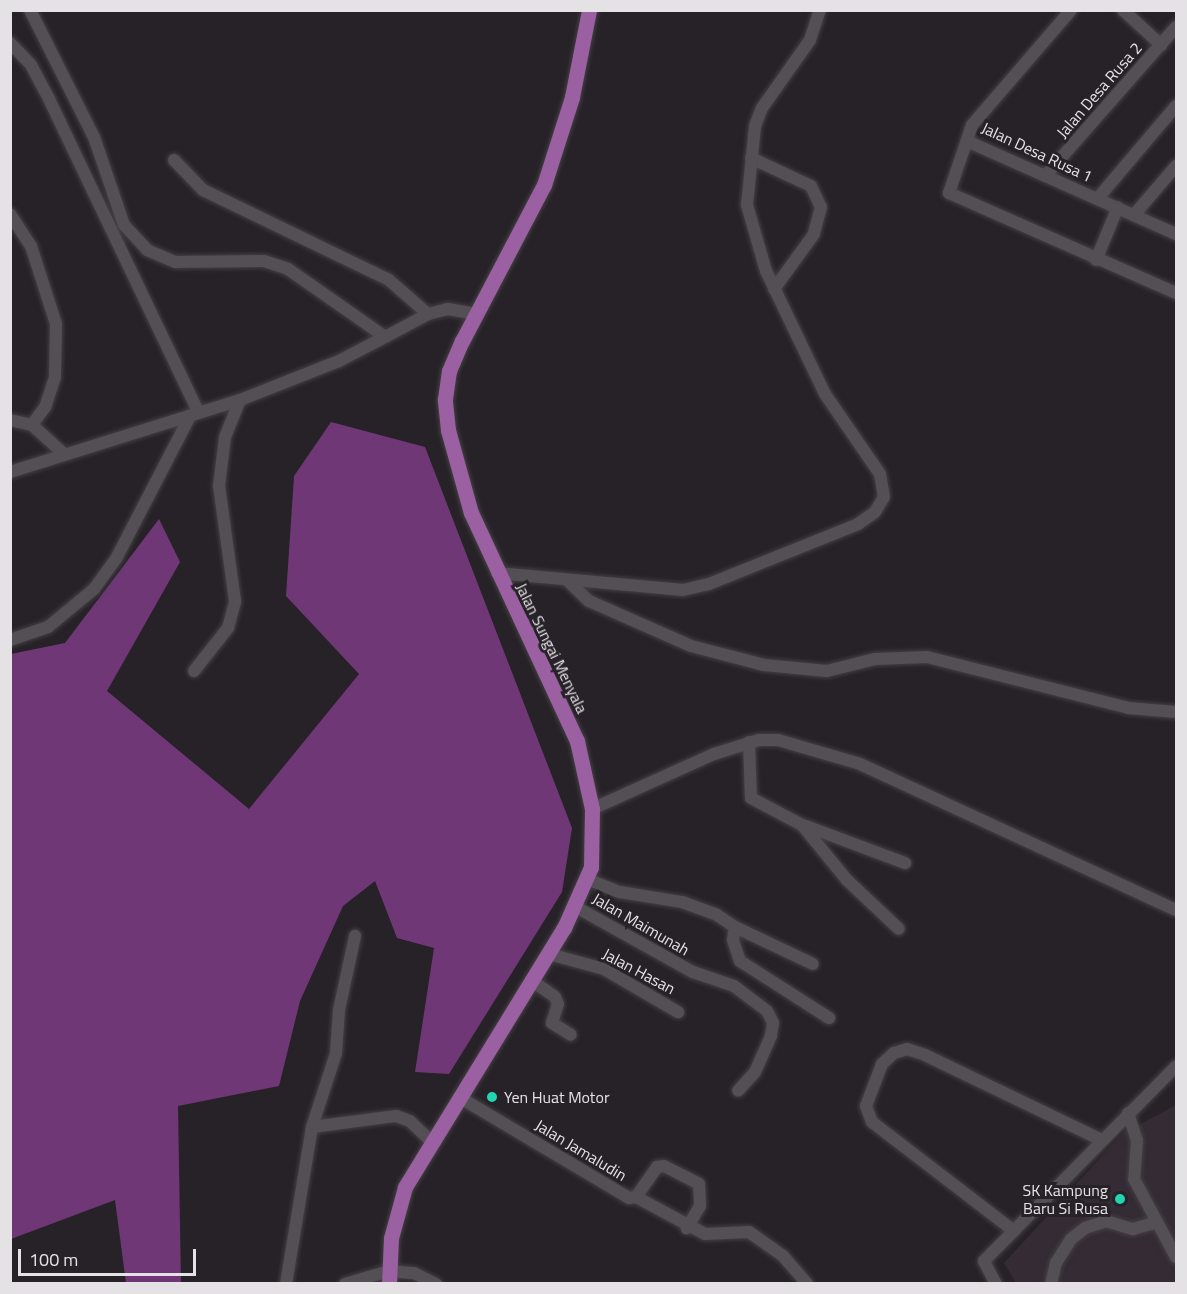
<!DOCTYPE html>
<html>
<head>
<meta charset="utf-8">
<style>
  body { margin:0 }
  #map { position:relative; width:1187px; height:1294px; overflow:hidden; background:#272228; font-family:"Titillium Web",sans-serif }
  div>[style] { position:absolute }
  .built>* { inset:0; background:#342b35 }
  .forest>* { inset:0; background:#6f3776 }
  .roads { filter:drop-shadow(0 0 2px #433f43) drop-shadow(0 0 2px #433f43) }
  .minor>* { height:12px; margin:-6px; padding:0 6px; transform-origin:6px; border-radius:6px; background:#544f54 }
  .major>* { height:15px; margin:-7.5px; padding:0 7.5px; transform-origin:7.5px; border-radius:7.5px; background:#9b60a1 }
  .dots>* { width:16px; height:16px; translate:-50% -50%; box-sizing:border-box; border:3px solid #272228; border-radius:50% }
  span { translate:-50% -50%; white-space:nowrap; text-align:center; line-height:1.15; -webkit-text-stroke:6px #272228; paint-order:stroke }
  .street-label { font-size:16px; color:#e5e2e5 }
  .poi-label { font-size:16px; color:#e5e2e5 }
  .left { translate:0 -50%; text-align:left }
  .right { translate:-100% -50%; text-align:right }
  .frame { position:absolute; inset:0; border:12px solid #e5e2e5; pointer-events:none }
  .scale { position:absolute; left:18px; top:1249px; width:178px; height:27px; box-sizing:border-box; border:3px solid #e5e2e5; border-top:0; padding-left:8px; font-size:18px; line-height:21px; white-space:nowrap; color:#e5e2e5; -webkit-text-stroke:4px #272228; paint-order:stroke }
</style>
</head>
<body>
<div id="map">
  <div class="built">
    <i style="clip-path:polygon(1176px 1105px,1176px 1283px,1016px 1283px,1004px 1263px,1122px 1134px)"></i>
  </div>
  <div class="forest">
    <i style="clip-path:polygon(331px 422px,425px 447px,572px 828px,562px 892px,449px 1074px,415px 1072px,434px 948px,397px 938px,375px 881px,343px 906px,300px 1001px,279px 1086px,178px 1106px,181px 1283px,126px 1283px,115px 1200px,11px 1239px,11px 654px,65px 643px,159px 519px,180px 562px,107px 691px,249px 809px,359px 674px,286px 596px,294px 476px)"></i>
  </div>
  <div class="roads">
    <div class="minor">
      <i style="left:30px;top:10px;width:142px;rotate:63.3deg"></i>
      <i style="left:94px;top:137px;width:93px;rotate:71.2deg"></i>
      <i style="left:124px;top:225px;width:34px;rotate:47deg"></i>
      <i style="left:147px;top:250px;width:30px;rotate:23deg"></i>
      <i style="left:175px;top:262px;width:89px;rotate:-0.6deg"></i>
      <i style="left:264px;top:261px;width:25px;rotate:18deg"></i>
      <i style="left:288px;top:269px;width:118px;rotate:35deg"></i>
      <i style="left:385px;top:337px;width:49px;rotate:-28.1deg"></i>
      <i style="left:428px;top:314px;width:21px;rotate:-14deg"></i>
      <i style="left:448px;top:309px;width:28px;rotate:10deg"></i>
      <i style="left:1071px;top:10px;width:152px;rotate:130.7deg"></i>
      <i style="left:972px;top:125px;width:72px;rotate:108.7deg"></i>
      <i style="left:949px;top:193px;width:248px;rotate:23.8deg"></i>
      <i style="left:1123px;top:10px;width:52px;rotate:42.6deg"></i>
      <i style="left:10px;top:43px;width:30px;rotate:46deg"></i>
      <i style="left:31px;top:65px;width:38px;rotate:62deg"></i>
      <i style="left:49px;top:99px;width:347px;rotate:64.5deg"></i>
      <i style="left:969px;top:142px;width:227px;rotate:24deg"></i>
      <i style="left:751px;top:158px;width:66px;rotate:25deg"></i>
      <i style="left:811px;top:186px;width:23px;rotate:65deg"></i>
      <i style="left:821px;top:207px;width:28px;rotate:105deg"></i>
      <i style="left:814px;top:234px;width:68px;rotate:126deg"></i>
      <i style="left:174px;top:160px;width:42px;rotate:46deg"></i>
      <i style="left:203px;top:190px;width:207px;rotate:25.8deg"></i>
      <i style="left:389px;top:280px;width:52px;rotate:41.1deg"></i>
      <i style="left:1046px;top:175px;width:197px;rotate:-48.7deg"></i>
      <i style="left:1098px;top:198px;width:121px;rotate:-49.7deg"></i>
      <i style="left:10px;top:214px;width:38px;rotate:57deg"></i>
      <i style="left:31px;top:246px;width:82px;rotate:72.2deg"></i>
      <i style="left:56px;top:324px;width:53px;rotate:91.1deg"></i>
      <i style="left:55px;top:377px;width:32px;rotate:108deg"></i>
      <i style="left:45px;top:407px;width:22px;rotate:126deg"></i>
      <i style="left:1134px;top:215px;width:65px;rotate:-49.4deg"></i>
      <i style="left:1096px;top:260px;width:57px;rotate:-67.5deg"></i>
      <i style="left:10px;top:420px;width:23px;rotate:13deg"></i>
      <i style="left:32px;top:425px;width:42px;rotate:42.1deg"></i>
      <i style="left:10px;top:472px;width:241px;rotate:-17.4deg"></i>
      <i style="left:240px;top:400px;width:106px;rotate:-21.5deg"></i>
      <i style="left:339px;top:361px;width:52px;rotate:-27.6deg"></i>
      <i style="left:497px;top:573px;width:187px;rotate:5.2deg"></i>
      <i style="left:683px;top:590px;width:27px;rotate:-13deg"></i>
      <i style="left:709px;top:584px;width:161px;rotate:-21.9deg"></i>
      <i style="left:858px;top:524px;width:21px;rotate:-35deg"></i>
      <i style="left:875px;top:512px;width:17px;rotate:-59deg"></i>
      <i style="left:884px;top:497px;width:23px;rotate:-100deg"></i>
      <i style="left:880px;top:474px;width:97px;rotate:-124.5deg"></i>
      <i style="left:825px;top:394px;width:136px;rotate:-115.6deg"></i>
      <i style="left:766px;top:271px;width:69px;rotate:-106.1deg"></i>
      <i style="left:747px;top:205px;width:79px;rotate:-84.2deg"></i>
      <i style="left:755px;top:126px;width:19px;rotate:-69deg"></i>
      <i style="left:762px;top:108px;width:83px;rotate:-54.8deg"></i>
      <i style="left:810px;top:40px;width:32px;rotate:-72deg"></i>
      <i style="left:567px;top:580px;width:30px;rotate:44deg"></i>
      <i style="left:589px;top:601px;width:111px;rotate:23.8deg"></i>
      <i style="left:691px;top:646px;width:75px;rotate:14.6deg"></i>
      <i style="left:764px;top:665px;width:63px;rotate:5.4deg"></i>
      <i style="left:827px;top:671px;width:49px;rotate:-14deg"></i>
      <i style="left:875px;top:659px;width:52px;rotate:-2.2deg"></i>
      <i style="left:927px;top:657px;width:207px;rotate:14.2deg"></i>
      <i style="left:1128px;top:708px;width:48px;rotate:4.8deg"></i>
      <i style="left:10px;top:640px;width:40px;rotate:-18.9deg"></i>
      <i style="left:48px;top:627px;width:60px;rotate:-39.6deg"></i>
      <i style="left:94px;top:589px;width:39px;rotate:-54deg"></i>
      <i style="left:117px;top:557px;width:159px;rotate:-62.6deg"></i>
      <i style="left:194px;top:671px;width:55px;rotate:-51.7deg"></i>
      <i style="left:228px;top:628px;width:28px;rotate:-75deg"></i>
      <i style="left:235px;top:601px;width:116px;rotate:-97.9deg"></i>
      <i style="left:219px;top:486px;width:49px;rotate:-83deg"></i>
      <i style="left:225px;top:437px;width:40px;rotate:-68deg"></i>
      <i style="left:749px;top:742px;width:56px;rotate:88deg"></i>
      <i style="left:751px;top:798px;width:58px;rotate:27.9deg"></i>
      <i style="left:802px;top:825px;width:71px;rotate:50.7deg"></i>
      <i style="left:847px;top:880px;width:71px;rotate:43.3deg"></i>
      <i style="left:592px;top:809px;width:134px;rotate:-24.3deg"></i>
      <i style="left:714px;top:754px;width:47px;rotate:-17.3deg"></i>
      <i style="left:759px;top:740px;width:19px"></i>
      <i style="left:778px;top:740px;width:85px;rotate:16.3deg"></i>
      <i style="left:860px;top:764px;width:348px;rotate:24.8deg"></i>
      <i style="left:806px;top:826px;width:106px;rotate:20.5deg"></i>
      <i style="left:587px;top:879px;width:35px;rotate:22deg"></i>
      <i style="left:620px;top:892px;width:63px;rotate:9.2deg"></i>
      <i style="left:682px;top:902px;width:37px;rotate:20deg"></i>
      <i style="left:717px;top:915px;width:22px;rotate:34deg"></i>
      <i style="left:735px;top:927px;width:13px;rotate:99deg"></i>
      <i style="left:733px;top:940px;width:22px;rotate:72deg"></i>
      <i style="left:740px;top:961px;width:106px;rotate:32.6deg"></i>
      <i style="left:576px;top:907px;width:134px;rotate:29.1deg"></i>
      <i style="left:693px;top:972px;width:43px;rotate:18.9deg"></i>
      <i style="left:734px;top:986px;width:41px;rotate:37.1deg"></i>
      <i style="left:767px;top:1011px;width:13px;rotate:63deg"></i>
      <i style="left:773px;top:1023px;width:13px;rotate:99deg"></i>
      <i style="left:771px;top:1036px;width:39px;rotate:114deg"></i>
      <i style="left:755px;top:1072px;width:25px;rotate:132deg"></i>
      <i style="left:735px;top:927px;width:86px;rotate:25.4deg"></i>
      <i style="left:549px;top:954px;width:57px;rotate:15.3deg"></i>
      <i style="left:604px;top:969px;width:86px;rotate:30.2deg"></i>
      <i style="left:531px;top:980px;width:29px;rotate:35deg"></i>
      <i style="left:555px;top:997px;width:8px;rotate:67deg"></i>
      <i style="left:558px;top:1004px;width:20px;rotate:108deg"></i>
      <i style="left:552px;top:1023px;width:22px;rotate:32deg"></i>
      <i style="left:459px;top:1097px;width:198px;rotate:30.7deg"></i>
      <i style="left:629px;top:1198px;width:7px;rotate:-8deg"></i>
      <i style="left:636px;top:1197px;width:37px;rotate:-55deg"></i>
      <i style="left:657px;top:1167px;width:7px;rotate:-8deg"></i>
      <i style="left:664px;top:1166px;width:39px;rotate:27deg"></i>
      <i style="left:699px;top:1184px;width:22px;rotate:87deg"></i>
      <i style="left:700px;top:1206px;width:26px;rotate:121deg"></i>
      <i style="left:1128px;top:1113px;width:28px;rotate:72deg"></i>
      <i style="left:1137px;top:1140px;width:39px;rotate:94deg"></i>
      <i style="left:1134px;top:1179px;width:89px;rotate:61.7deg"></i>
      <i style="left:312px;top:1127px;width:85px;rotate:-7.5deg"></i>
      <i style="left:396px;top:1116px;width:15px;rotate:20deg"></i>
      <i style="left:410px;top:1121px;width:28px;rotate:44deg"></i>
      <i style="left:636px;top:1197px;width:78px;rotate:28.2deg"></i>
      <i style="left:705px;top:1234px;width:44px;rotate:-2.6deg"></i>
      <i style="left:749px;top:1232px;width:42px;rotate:35.2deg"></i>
      <i style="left:783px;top:1256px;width:37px;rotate:49deg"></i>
      <i style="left:1014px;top:1231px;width:179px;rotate:-142.5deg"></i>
      <i style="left:872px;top:1122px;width:17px;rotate:-111deg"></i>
      <i style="left:866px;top:1106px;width:45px;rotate:-69.1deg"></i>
      <i style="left:882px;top:1064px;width:16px;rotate:-43deg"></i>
      <i style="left:894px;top:1053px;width:14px;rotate:-17deg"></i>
      <i style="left:907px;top:1049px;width:19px;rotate:18deg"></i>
      <i style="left:925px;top:1055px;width:196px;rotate:25.7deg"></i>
      <i style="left:286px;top:1284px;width:159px;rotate:-80.6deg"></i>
      <i style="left:312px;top:1127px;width:78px;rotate:-72deg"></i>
      <i style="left:336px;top:1053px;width:43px;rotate:-86deg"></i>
      <i style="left:339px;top:1010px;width:76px;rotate:-77.8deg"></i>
      <i style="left:345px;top:1284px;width:46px;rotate:-16.5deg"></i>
      <i style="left:389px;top:1271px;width:25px;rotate:5deg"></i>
      <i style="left:414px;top:1273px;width:25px;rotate:27deg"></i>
      <i style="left:996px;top:1284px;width:26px;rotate:-118deg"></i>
      <i style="left:984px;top:1261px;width:274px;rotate:-45.4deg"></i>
      <i style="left:1051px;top:1284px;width:22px;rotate:-77deg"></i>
      <i style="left:1056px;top:1263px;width:28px;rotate:-58deg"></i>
      <i style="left:1071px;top:1239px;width:18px;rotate:-38deg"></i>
      <i style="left:1085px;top:1228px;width:22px;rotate:-18deg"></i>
      <i style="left:1106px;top:1221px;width:28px;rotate:17deg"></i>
      <i style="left:1133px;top:1229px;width:25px;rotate:-16deg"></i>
    </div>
    <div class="major">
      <i style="left:389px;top:1284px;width:46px;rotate:-87.5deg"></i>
      <i style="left:391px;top:1238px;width:53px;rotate:-74.6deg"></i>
      <i style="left:405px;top:1187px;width:304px;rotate:-58.5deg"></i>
      <i style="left:564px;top:928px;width:67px;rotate:-66.1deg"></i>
      <i style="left:591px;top:867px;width:58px;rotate:-89deg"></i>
      <i style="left:592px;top:809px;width:70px;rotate:-102.4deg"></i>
      <i style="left:577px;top:741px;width:251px;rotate:-114.9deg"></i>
      <i style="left:471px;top:513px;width:86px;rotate:-105.5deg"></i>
      <i style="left:448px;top:430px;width:31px;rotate:-96deg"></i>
      <i style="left:445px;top:399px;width:28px;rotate:-82deg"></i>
      <i style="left:449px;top:371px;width:33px;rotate:-67deg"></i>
      <i style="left:462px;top:341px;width:176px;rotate:-62.3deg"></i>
      <i style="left:544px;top:185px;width:92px;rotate:-72.3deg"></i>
      <i style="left:572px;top:97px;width:89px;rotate:-78.9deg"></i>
    </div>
  </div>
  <div class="dots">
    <i style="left:492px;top:1097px;background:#22d5af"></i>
    <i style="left:1120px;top:1199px;background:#22d5af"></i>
  </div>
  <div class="street-label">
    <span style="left:1099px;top:90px;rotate:-49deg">Jalan Desa Rusa 2</span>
    <span style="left:1037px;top:152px;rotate:25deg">Jalan Desa Rusa 1</span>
    <span style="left:552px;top:648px;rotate:64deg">Jalan Sungai Menyala</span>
    <span style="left:641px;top:924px;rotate:30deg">Jalan Maimunah</span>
    <span style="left:639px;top:971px;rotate:28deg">Jalan Hasan</span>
    <span style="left:581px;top:1150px;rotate:31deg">Jalan Jamaludin</span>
  </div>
  <div class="poi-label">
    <span class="left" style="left:504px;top:1097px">Yen Huat Motor</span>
    <span class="right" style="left:1108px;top:1199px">SK Kampung<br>Baru Si Rusa</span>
  </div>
  <div class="frame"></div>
  <div class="scale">100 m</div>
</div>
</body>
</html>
